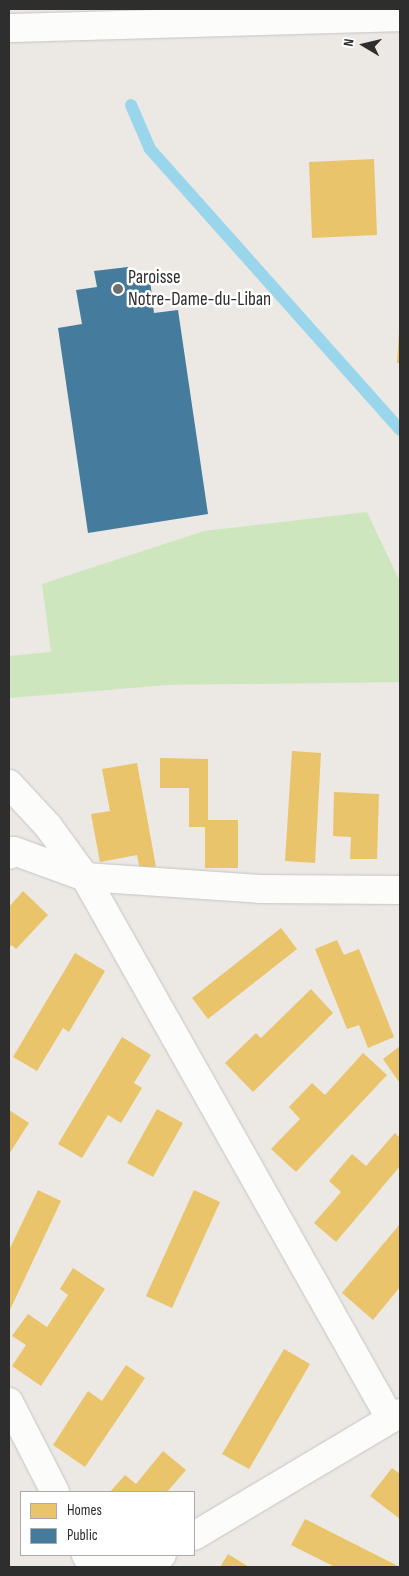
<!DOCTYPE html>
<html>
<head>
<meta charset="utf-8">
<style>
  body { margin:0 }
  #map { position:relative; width:409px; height:1576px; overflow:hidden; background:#ece8e4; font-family:"Sofia Sans Condensed",sans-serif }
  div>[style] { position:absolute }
  .green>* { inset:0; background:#cee6be }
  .homes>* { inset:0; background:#e9c46a }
  .public>* { inset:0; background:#457b9d }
  .stream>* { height:12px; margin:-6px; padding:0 6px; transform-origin:6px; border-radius:6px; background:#99d6ec }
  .roads { filter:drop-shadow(0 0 1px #c5c4c5) drop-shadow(0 0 1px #c5c4c5) }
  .minor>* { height:28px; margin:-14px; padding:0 14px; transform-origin:14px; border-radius:14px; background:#fcfcfb }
  .dots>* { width:14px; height:14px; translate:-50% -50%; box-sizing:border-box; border:2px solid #fff; border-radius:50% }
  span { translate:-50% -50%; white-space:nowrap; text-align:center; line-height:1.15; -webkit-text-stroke:5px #fff; paint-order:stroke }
  .poi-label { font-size:19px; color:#2e2e2e }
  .left { translate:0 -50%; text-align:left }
  .frame { position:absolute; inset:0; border:10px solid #2e2e2e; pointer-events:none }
  .legend { position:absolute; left:20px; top:1491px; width:175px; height:65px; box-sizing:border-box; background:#fff; border:1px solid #ababab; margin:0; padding:6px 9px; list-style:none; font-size:15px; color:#2e2e2e }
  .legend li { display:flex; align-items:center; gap:10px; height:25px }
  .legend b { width:25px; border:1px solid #ababab }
  .north { position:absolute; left:339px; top:20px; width:50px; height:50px; -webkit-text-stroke:4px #fff; paint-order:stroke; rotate:279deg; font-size:14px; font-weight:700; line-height:20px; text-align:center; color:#2e2e2e }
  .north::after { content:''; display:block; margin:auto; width:18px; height:22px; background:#2e2e2e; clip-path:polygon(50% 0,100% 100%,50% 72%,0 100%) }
</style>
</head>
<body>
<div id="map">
  <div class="green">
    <i style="clip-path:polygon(367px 512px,400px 582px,400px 682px,168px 685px,9px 698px,9px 656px,51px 652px,42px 584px,204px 531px)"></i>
  </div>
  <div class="homes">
    <i style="clip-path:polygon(374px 159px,377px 235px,312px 238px,309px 162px)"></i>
    <i style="clip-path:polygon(399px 332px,400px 332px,400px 363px,397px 363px)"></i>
    <i style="clip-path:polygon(292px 751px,321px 753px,315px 863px,285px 861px)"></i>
    <i style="clip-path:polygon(160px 758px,208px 759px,208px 820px,238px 820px,238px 868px,205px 868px,205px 827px,189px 827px,189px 788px,160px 788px)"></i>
    <i style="clip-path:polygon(137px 763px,156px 867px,140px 870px,137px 855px,100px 862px,91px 814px,110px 811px,102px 769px)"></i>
    <i style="clip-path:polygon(334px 792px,379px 794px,377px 859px,350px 859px,351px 837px,333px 836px)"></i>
    <i style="clip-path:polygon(23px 891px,48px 915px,16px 949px,12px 945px,9px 948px,9px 907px)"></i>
    <i style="clip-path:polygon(281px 928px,297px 949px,208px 1019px,192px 998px)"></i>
    <i style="clip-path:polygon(337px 940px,344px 955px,359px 949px,394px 1037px,368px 1048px,359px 1025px,347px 1029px,315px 949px)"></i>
    <i style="clip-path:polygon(75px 953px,105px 971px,69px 1032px,63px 1028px,37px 1071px,13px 1057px)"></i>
    <i style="clip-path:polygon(311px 989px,333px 1013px,253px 1092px,225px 1063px,256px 1033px,261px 1038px)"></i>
    <i style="clip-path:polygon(122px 1037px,151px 1055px,134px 1083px,142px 1088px,121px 1123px,108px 1115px,82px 1158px,58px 1144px)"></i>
    <i style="clip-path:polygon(400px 1046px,400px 1081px,399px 1082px,383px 1059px)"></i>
    <i style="clip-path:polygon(363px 1053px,387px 1075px,296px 1172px,271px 1149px,300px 1119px,289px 1107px,312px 1083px,325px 1095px)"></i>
    <i style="clip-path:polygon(157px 1109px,183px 1123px,153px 1177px,127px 1163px)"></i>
    <i style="clip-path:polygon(9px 1110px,29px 1123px,9px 1154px)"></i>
    <i style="clip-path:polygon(395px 1133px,400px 1138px,400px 1166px,336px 1242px,314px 1223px,341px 1192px,329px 1181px,352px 1154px,366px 1166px)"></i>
    <i style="clip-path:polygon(38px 1190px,61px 1201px,9px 1312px,9px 1250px)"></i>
    <i style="clip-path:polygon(194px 1190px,220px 1202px,172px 1308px,146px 1296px)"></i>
    <i style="clip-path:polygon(400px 1224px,400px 1287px,373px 1320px,342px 1293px)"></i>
    <i style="clip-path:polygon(73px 1268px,105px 1289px,41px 1386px,12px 1366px,26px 1345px,12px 1336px,28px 1314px,47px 1327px,68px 1295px,60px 1289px)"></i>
    <i style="clip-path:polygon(284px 1349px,310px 1364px,249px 1469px,222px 1454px)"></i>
    <i style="clip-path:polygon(126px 1365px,145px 1378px,85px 1467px,53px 1445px,88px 1391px,102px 1401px)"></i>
    <i style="clip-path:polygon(163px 1451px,186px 1470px,167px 1492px,110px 1492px,125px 1475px,136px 1484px)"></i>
    <i style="clip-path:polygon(392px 1468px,400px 1474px,400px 1519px,370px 1496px)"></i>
    <i style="clip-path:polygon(305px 1519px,400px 1567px,335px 1567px,291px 1545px)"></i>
    <i style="clip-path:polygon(228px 1554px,249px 1567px,220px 1567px)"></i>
  </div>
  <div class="public">
    <i style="clip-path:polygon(128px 267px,130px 283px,150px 280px,154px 313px,178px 310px,208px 514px,88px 533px,58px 328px,82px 324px,76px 290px,97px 287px,94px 271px)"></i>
  </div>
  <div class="stream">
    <i style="left:131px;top:105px;width:48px;rotate:66.6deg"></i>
    <i style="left:150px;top:149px;width:376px;rotate:48.3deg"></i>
  </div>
  <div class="roads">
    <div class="minor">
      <i style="left:9px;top:28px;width:391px;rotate:-1.6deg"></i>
      <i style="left:9px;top:784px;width:57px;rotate:47.1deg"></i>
      <i style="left:48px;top:826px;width:63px;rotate:54deg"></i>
      <i style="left:85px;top:877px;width:621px;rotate:60.59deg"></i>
      <i style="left:9px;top:855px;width:6px;rotate:-39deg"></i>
      <i style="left:14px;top:851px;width:76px;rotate:20.1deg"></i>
      <i style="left:85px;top:877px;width:175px;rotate:3.9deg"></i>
      <i style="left:260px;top:889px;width:140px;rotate:0.4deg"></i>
      <i style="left:9px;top:1402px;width:101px;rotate:62.9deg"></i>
      <i style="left:194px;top:1536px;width:240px;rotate:-30.8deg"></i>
      <i style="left:86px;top:1555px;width:4px;rotate:56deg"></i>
      <i style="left:88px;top:1558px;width:60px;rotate:4.8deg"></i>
      <i style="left:148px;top:1563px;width:16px;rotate:-30deg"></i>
    </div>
  </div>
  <div class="dots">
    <i style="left:118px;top:289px;background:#706f6e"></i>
  </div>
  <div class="poi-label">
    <span class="left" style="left:128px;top:289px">Paroisse<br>Notre-Dame-du-Liban</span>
  </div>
  <div class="frame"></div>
  <ul class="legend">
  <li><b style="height:14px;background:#e9c46a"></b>Homes</li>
  <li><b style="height:14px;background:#457b9d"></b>Public</li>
  </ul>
  <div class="north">N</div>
</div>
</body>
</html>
